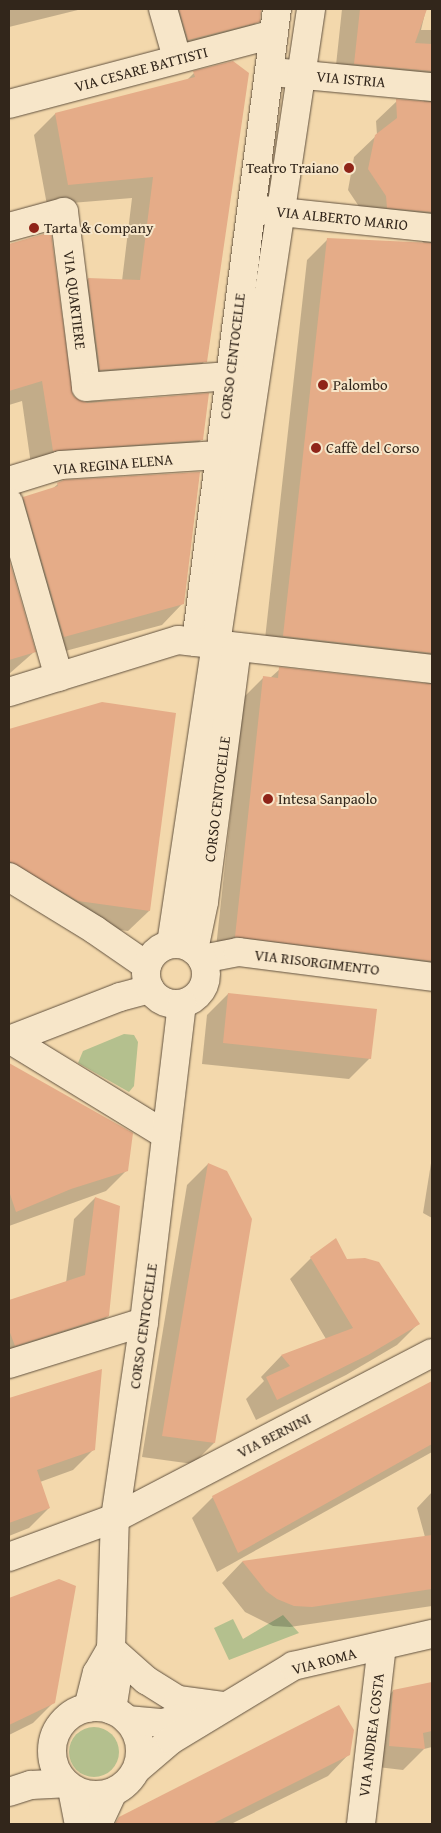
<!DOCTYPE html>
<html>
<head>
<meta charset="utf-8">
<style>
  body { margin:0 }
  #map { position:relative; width:441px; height:1833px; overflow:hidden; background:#f3d8ac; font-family:"Gentium Book Plus",serif }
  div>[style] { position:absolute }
  .green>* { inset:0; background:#b4c08e }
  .round { border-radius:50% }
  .shadow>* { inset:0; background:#0003 }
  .building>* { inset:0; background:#e5ac88 }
  .roads { filter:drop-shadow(0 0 1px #62523f) drop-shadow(0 0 1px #62523f) }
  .street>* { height:28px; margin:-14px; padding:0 14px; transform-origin:14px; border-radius:14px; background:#f7e6c9 }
  .secondary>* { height:28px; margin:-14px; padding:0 14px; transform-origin:14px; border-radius:14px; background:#f7e6c9 }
  .secondary>.ring { margin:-14px; padding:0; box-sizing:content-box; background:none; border:28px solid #f7e6c9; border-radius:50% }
  .dots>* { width:14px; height:14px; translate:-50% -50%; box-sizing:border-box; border:2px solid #f7e6c9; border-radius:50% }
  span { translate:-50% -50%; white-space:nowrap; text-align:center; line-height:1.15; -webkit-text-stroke:4px #f7e6c9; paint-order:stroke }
  .street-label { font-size:15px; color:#32261b }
  .poi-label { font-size:15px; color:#32261b }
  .right { translate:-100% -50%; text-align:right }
  .left { translate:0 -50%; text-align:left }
  .frame { position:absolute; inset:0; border:10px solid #32261b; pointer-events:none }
</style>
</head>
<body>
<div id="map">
  <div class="green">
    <i style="clip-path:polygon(124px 1034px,134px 1035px,138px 1042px,134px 1086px,129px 1092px,78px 1063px,83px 1051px)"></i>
    <i style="clip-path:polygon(283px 1615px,299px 1633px,229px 1660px,214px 1628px,233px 1619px,243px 1639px)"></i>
    <i class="round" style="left:69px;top:1727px;width:50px;height:50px"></i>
  </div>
  <div class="shadow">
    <i style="clip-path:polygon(9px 9px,82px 9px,9px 27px)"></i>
    <i style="clip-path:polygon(152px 9px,259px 9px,258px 21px,239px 40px,169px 59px)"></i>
    <i style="clip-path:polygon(342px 9px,426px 9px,421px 30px,432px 30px,432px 984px,215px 957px,243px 698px,264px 677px,270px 678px,280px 669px,429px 686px,413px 674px,263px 657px,307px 260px,328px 239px,426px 245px,413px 233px,366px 217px,348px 190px,354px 157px,377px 135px,376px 121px,397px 101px,424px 102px,421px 95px,334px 84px)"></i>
    <i style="clip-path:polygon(232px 62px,205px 361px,184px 382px,79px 391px,68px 300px,88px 279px,122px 281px,132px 198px,47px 205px,34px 135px,55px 114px,186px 81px,194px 73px)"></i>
    <i style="clip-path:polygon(50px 233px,69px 389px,78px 402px,207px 395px,201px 440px,180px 461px,32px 472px,22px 401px,9px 405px,9px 246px)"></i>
    <i style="clip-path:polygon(58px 484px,183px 603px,162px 625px,43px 657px,9px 514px,24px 498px,52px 489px)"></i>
    <i style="clip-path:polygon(9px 563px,34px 652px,9px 674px)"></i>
    <i style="clip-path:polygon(102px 703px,149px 911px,128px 931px,57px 922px,9px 892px,9px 731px)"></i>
    <i style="clip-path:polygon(228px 994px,370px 1058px,349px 1079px,202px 1064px,207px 1015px)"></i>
    <i style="clip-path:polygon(18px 1070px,127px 1170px,106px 1191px,9px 1226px,9px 1073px)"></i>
    <i style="clip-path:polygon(432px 1157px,432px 1218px,423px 1213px)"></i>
    <i style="clip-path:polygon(208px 1164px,214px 1443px,193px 1464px,142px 1457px,187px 1185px)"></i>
    <i style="clip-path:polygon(95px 1198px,108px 1316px,87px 1337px,9px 1363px,9px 1301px,66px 1283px,74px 1219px)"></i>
    <i style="clip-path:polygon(311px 1258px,346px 1260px,418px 1324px,397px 1345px,346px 1375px,256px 1420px,246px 1399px,264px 1381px,261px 1377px,281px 1356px,326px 1339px,290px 1279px)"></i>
    <i style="clip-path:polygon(101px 1371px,93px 1450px,73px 1470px,40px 1482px,49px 1508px,29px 1528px,9px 1536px,9px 1399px)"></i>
    <i style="clip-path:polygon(432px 1382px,432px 1452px,217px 1572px,192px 1518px,213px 1497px)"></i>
    <i style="clip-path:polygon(432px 1492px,432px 1606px,290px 1627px,273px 1626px,245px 1612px,222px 1583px,242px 1562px,425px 1537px,417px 1508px)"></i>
    <i style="clip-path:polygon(59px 1580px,54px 1702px,33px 1723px,9px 1735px,9px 1599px)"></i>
    <i style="clip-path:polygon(432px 1683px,432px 1747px,424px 1749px,403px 1770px,369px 1766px,372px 1712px,393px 1691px)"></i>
    <i style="clip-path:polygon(349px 1754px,328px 1776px,231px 1824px,122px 1824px,137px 1809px)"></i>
  </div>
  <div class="building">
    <i style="clip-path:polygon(179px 9px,261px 9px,260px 22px,188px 40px)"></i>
    <i style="clip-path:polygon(360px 9px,427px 9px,415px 43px,432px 44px,432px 71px,354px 64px)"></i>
    <i style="clip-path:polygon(233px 61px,249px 73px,207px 362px,100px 370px,88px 278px,140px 280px,153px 177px,68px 185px,55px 113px,195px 77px,193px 71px)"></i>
    <i style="clip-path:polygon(396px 99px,432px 102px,432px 212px,387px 208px,386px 196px,368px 169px,375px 135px,397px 118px)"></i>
    <i style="clip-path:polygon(51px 232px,73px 396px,87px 403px,209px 393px,203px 440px,53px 451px,42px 381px,9px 391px,9px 244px)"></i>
    <i style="clip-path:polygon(327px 238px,432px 243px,432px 653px,283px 636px)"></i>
    <i style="clip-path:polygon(200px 472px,184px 604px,64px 637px,23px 497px,58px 486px,57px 483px,64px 480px)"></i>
    <i style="clip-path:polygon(9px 559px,36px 652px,9px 660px)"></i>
    <i style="clip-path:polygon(279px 667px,432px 684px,432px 961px,235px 937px,263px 676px,278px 678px)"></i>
    <i style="clip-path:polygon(102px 702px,176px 713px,150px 911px,78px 901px,9px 861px,9px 729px)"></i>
    <i style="clip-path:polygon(228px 993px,377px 1009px,371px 1059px,223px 1043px)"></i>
    <i style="clip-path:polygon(9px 1063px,133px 1133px,128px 1171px,71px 1189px,16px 1212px,9px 1191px)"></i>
    <i style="clip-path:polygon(208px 1163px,227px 1171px,252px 1219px,215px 1443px,162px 1436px)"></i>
    <i style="clip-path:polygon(95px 1197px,120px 1206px,109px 1316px,15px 1346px,9px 1330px,9px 1300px,85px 1275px)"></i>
    <i style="clip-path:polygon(336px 1238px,347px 1259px,365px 1258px,379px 1262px,420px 1324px,368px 1355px,277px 1400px,266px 1377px,290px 1366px,281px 1355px,353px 1328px,310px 1257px)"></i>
    <i style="clip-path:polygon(102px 1369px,95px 1450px,37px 1470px,50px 1508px,9px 1523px,9px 1398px)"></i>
    <i style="clip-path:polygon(432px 1381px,432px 1444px,238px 1553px,212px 1496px)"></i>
    <i style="clip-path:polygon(432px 1535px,432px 1589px,312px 1607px,294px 1606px,277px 1599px,266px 1591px,242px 1561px)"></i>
    <i style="clip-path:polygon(59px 1579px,76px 1586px,55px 1703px,9px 1725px,9px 1598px)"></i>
    <i style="clip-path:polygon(432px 1682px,432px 1731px,423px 1733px,425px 1749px,389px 1746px,393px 1690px)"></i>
    <i style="clip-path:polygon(339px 1705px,354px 1730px,350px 1755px,212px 1824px,115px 1824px,119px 1817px)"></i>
  </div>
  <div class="roads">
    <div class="street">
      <i style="left:163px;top:9px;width:51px;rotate:74.1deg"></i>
      <i style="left:283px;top:73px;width:150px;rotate:5.4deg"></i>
      <i style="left:9px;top:104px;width:274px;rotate:-14.8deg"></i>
      <i style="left:262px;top:210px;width:171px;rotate:6deg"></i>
      <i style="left:9px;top:227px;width:57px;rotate:-15.3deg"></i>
      <i style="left:64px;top:212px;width:176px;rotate:82.8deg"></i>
      <i style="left:86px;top:387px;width:143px;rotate:-4.4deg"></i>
      <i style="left:9px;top:481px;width:54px;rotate:-17.1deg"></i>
      <i style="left:61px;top:465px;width:158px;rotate:-3.6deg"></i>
      <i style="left:9px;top:503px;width:181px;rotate:74deg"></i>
      <i style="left:196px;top:642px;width:638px;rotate:-82.71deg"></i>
      <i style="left:9px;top:692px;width:177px;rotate:-17.1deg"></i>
      <i style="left:178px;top:640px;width:256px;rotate:6.5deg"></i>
      <i style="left:171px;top:944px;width:945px;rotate:-81.48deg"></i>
      <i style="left:194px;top:950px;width:49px;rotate:-78.2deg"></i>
      <i style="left:204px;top:902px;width:257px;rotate:-82.6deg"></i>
      <i style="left:202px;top:959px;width:37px;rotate:-11deg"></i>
      <i style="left:238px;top:952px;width:196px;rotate:7.3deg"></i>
      <i style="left:9px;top:1040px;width:119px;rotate:-21.2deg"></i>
      <i style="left:120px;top:997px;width:31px;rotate:-15deg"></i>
      <i style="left:11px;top:1040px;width:182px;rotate:31.5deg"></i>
      <i style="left:9px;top:1364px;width:141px;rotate:-17.3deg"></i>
      <i style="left:9px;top:1557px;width:113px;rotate:-20.2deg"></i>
      <i style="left:115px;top:1518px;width:357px;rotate:-27.5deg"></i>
      <i style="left:361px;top:1824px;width:179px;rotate:-83.3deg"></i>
    </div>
    <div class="secondary">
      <i style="left:9px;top:877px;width:101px;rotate:31.6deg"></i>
      <i style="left:95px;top:930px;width:63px;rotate:34.7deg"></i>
      <i class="ring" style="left:146px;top:944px;width:32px;height:32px"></i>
      <i style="left:111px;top:1649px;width:47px;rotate:41.5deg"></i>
      <i style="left:146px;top:1680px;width:38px;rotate:32deg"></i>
      <i style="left:178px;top:1700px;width:45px;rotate:7.6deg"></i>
      <i class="ring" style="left:52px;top:1707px;width:60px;height:60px"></i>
      <i style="left:88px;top:1708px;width:36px;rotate:-76deg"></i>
      <i style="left:97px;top:1673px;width:28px;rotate:-60deg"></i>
      <i style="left:112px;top:1710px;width:32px;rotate:-81deg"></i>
      <i style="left:117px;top:1678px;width:30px;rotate:-102deg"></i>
      <i style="left:111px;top:1649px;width:131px;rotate:-88.3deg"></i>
      <i style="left:115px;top:1518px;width:198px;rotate:-81.6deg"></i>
      <i style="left:144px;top:1322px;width:320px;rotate:-83.2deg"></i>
      <i style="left:127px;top:1720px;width:36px;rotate:5deg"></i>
      <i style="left:163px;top:1723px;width:35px;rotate:-16deg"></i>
      <i style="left:137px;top:1769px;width:45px;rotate:-40.5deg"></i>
      <i style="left:171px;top:1740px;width:143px;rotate:-31.2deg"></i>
      <i style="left:293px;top:1666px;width:143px;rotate:-13deg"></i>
      <i style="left:72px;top:1789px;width:36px;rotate:79deg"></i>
      <i style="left:9px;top:1792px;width:23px;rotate:-18deg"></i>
      <i style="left:31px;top:1785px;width:34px;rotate:-3deg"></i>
      <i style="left:98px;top:1824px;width:35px;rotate:-65deg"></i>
    </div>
  </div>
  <div class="dots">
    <i style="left:349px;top:168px;background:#8f2418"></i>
    <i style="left:34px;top:228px;background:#8f2418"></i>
    <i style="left:323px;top:385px;background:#8f2418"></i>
    <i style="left:316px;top:448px;background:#8f2418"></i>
    <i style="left:268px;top:799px;background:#8f2418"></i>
  </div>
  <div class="street-label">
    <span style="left:141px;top:69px;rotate:-15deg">VIA CESARE BATTISTI</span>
    <span style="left:351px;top:79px;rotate:5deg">VIA ISTRIA</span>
    <span style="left:342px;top:218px;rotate:6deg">VIA ALBERTO MARIO</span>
    <span style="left:75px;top:300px;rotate:83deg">VIA QUARTIERE</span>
    <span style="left:232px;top:356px;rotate:-83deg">CORSO CENTOCELLE</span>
    <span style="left:113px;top:464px;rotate:-5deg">VIA REGINA ELENA</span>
    <span style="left:217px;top:799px;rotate:-83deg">CORSO CENTOCELLE</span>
    <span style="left:317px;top:962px;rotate:7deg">VIA RISORGIMENTO</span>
    <span style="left:143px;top:1326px;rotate:-82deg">CORSO CENTOCELLE</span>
    <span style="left:274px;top:1435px;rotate:-27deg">VIA BERNINI</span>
    <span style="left:324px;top:1661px;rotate:-15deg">VIA ROMA</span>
    <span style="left:371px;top:1735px;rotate:-83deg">VIA ANDREA COSTA</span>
  </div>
  <div class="poi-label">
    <span class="right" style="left:339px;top:168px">Teatro Traiano</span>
    <span class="left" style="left:44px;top:228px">Tarta &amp; Company</span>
    <span class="left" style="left:333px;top:385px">Palombo</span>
    <span class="left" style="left:326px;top:448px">Caffè del Corso</span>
    <span class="left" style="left:278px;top:799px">Intesa Sanpaolo</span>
  </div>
  <div class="frame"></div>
</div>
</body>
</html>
